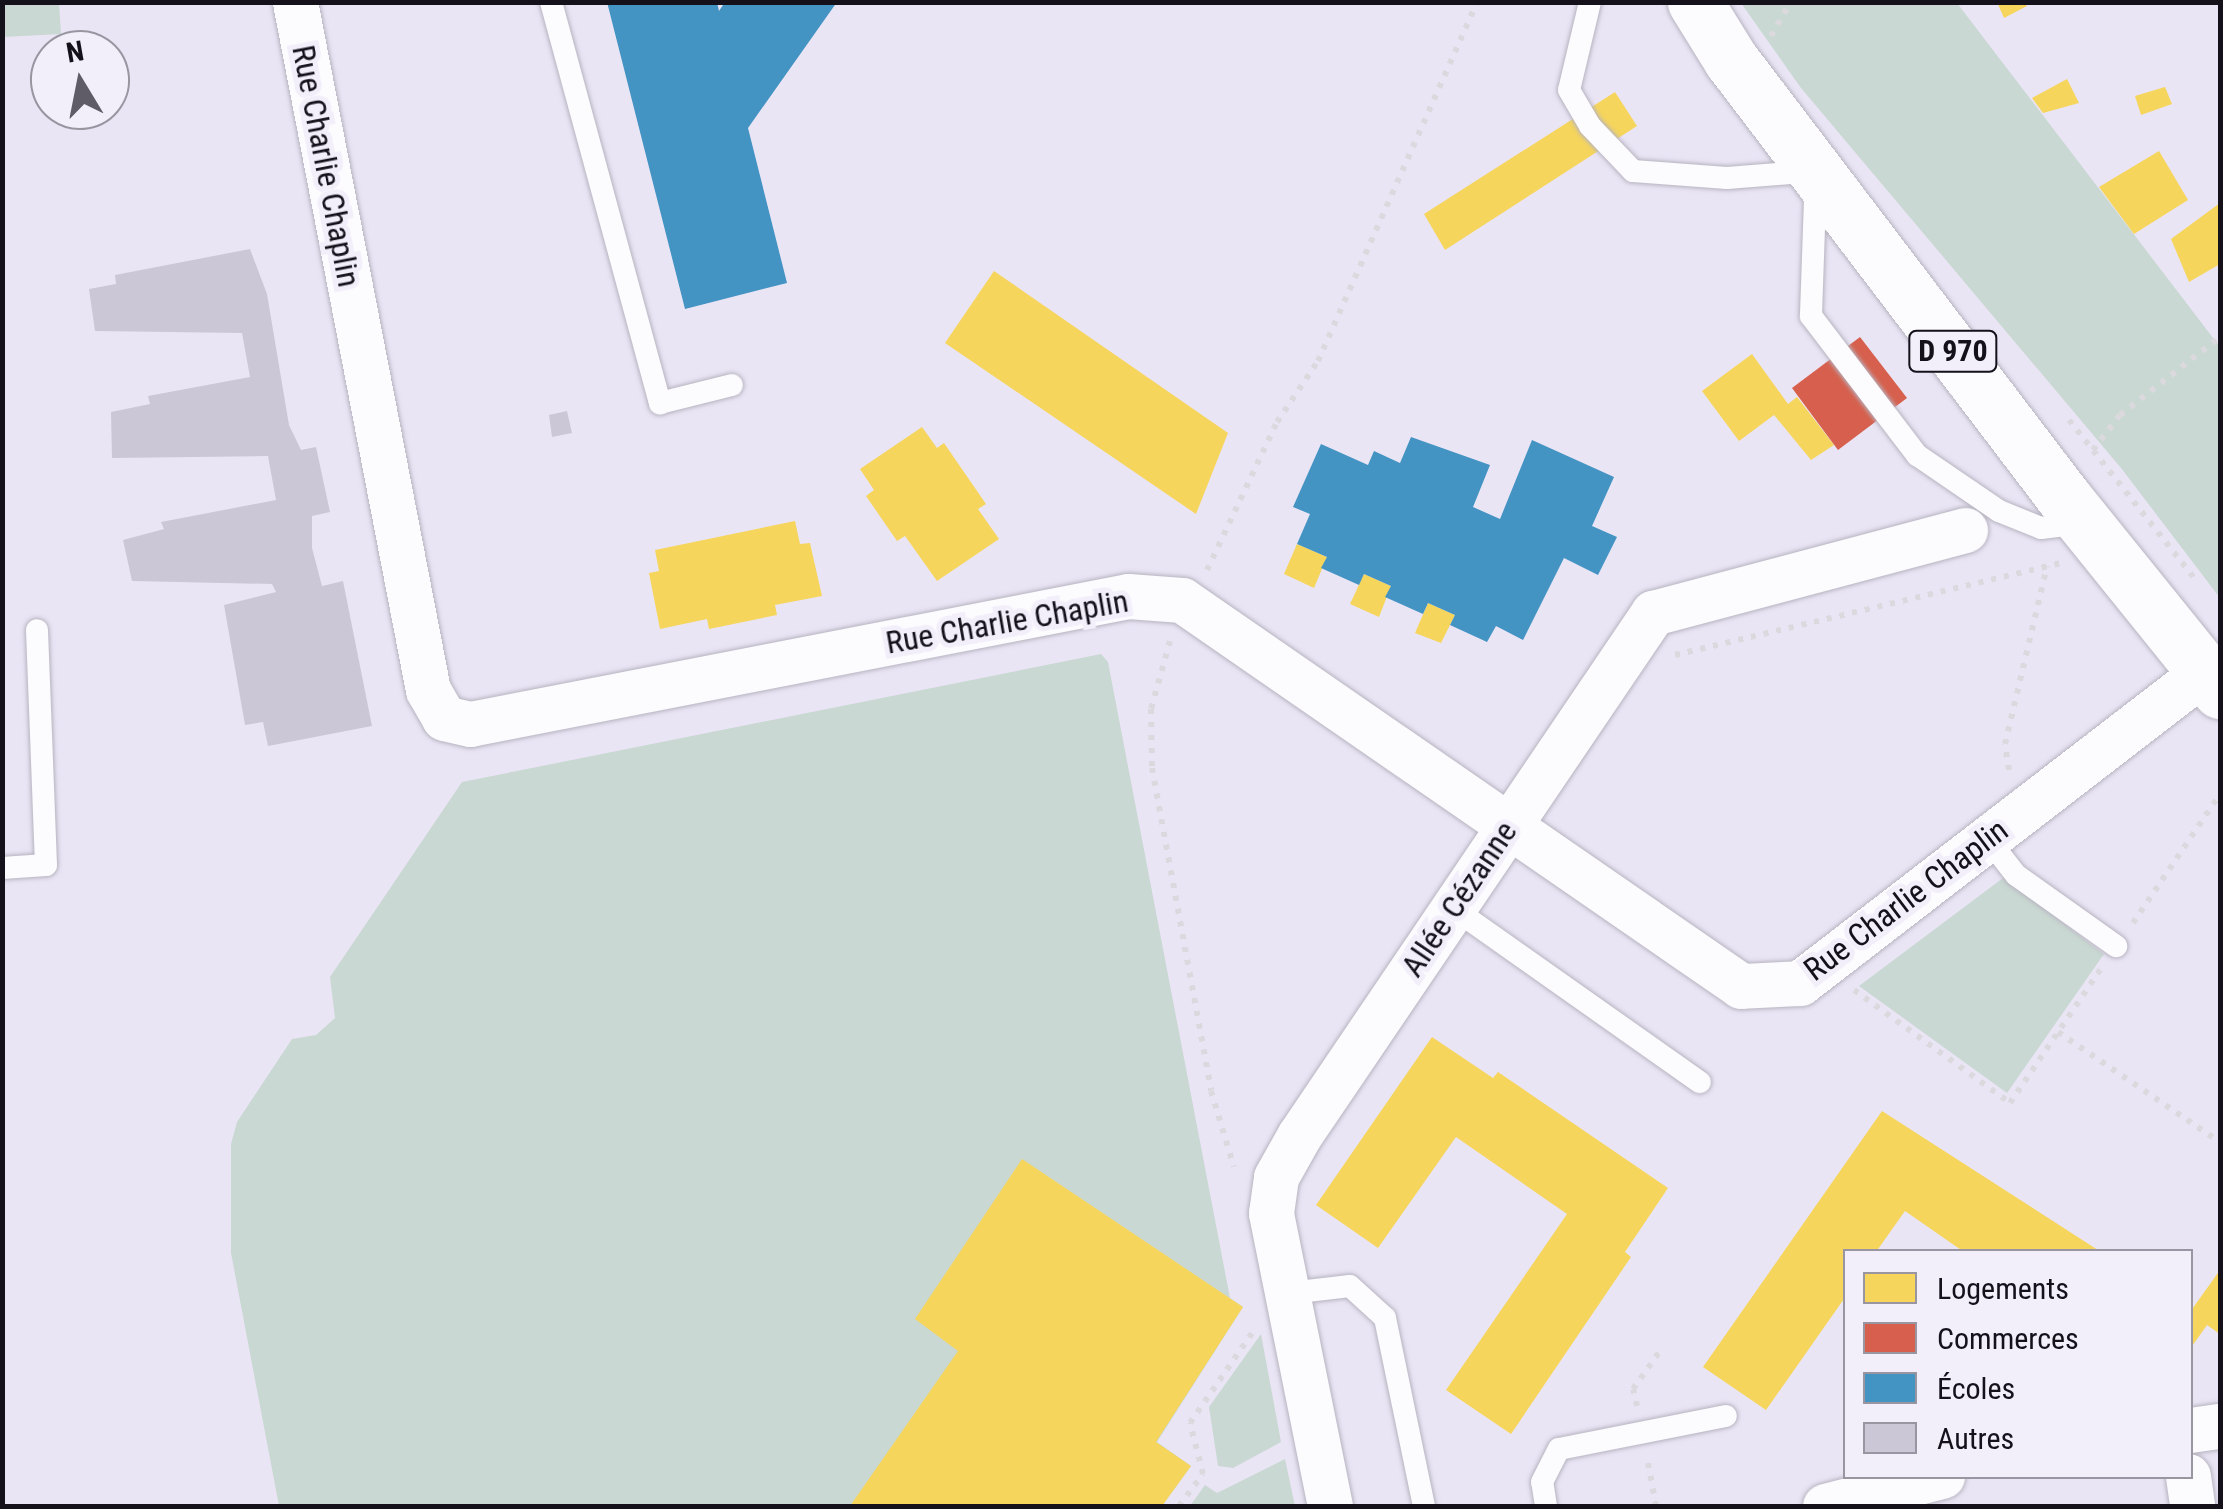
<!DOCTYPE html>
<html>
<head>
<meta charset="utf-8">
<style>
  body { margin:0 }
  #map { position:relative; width:2223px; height:1509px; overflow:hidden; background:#eae5f5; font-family:"Roboto Condensed",sans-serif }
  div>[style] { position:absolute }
  .green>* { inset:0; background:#c9d8d2 }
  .homes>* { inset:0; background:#f6d55c }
  .shops>* { inset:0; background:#d6604d }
  .schools>* { inset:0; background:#4393c3 }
  .building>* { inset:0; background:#ccc7d7 }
  .path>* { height:6px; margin-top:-3px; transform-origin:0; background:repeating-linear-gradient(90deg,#dbd9de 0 5px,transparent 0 13px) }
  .roads { filter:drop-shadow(0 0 2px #b7b4c0) drop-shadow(0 0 2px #b7b4c0) }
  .service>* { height:22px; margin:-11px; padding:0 11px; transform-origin:11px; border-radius:11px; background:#fcfbfe }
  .minor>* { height:45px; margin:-22.5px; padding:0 22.5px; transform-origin:22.5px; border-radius:22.5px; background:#fcfbfe }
  .primary>* { height:55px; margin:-27.5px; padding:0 27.5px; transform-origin:27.5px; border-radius:27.5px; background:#fcfbfe }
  span { translate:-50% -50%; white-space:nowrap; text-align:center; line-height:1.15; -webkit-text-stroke:10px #f2eefa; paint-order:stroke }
  .shield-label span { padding:2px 8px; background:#f2eefa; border:2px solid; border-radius:8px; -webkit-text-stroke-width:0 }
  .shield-label { font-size:30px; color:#14111b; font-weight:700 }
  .street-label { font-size:32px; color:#14111b }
  .frame { position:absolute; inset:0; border:5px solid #14111b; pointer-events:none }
  .legend { position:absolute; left:1843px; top:1249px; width:350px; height:230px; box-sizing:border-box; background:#f2eefa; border:2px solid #9996a1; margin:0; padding:12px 18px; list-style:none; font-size:30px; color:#14111b }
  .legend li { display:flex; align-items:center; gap:20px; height:50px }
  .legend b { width:50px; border:2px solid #9996a1 }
  .north { position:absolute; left:30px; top:30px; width:100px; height:100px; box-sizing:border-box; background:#f2eefa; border:2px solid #9996a1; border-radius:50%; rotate:350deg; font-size:28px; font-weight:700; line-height:40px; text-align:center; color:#14111b }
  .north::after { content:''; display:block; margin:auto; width:35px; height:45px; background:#5f5b67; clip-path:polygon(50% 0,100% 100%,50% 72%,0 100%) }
</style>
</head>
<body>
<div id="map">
  <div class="green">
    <i style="clip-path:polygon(2px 3px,59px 3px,61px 34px,3px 37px)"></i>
    <i style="clip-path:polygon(1741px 3px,1957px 3px,2220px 347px,2220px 598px,2121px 468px,1801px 88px)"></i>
    <i style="clip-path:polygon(1101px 654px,1108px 662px,1230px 1298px,1243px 1307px,1157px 1442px,1191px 1466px,1162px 1506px,279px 1506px,231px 1253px,231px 1144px,237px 1122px,292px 1039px,316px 1035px,335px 1018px,330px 977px,462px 782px)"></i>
    <i style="clip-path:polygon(2003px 878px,2104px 954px,2007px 1093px,1859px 986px)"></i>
    <i style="clip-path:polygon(1261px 1334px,1281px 1442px,1233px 1468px,1218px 1466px,1209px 1407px)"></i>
    <i style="clip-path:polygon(1285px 1459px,1295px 1506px,1190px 1506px,1205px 1485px,1217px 1493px)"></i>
  </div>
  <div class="homes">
    <i style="clip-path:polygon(1997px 2px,2025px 2px,2027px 6px,2004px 18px)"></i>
    <i style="clip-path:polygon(2067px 79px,2079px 103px,2043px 113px,2032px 98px)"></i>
    <i style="clip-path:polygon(2165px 87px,2172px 104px,2141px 115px,2135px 96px)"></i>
    <i style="clip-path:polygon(1615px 92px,1637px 126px,1445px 250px,1424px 214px)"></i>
    <i style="clip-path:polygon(2159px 151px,2188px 200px,2134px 234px,2099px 187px)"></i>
    <i style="clip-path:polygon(2220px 203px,2220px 264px,2189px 282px,2171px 239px)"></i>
    <i style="clip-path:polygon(994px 271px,1228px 433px,1196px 514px,945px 343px)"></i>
    <i style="clip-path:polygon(1752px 354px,1788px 404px,1797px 397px,1834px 445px,1811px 460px,1774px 415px,1739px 441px,1702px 391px)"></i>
    <i style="clip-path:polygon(922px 427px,937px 448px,944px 443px,986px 504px,978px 509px,999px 539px,937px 581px,905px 536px,897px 541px,866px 496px,874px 490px,860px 469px)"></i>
    <i style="clip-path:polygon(795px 521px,800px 544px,810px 543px,822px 596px,775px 605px,777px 615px,709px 629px,707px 619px,660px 629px,649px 573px,659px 571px,655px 550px)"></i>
    <i style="clip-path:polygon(1297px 544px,1327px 557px,1314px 588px,1284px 574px)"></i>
    <i style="clip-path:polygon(1364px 574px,1391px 586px,1379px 617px,1350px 604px)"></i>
    <i style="clip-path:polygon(1428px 603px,1455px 615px,1441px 643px,1415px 633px)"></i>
    <i style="clip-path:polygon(1432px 1037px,1493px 1078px,1498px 1072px,1668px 1188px,1625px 1252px,1631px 1257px,1511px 1434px,1446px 1390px,1567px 1214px,1456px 1137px,1378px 1248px,1316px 1205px)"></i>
    <i style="clip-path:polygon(1882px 1111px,2101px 1252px,1964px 1252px,1905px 1211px,1876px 1252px,1846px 1252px,1846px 1296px,1766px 1410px,1703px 1367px)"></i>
    <i style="clip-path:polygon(1022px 1159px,1243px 1307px,1156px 1442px,1191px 1466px,1162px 1506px,850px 1506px,958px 1351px,915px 1319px)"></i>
    <i style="clip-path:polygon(2220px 1270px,2220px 1334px,2207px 1325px,2190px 1349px,2190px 1312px)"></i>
  </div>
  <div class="shops">
    <i style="clip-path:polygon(1860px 337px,1907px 398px,1838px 450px,1792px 388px)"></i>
  </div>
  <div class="schools">
    <i style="clip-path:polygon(607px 2px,717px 2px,719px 11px,725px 2px,837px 2px,748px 128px,787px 283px,685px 309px)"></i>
    <i style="clip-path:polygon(1411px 437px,1490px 465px,1473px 507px,1500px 519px,1532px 440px,1614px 477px,1592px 526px,1617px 537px,1598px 575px,1564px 558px,1523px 640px,1496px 626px,1487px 642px,1450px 625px,1455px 615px,1428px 603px,1423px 614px,1385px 597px,1391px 586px,1364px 574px,1359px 585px,1321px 568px,1327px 557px,1297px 544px,1310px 514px,1293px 507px,1321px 444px,1368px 465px,1374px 451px,1400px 463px)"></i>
  </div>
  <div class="building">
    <i style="clip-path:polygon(250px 249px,267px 294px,289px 425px,301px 450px,316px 447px,330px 512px,312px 516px,312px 548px,322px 586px,343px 581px,372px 726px,268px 746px,263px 722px,245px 725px,224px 605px,276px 592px,272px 584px,132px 581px,123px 540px,164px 529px,161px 522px,276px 500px,268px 456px,112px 458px,111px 412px,150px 404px,148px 396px,250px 377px,242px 333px,95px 331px,89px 289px,116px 284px,115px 275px)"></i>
    <i style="clip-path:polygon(567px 411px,572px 433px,552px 437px,549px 415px)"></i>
  </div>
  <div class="path">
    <i style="left:1771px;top:36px;width:39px;rotate:-60deg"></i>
    <i style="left:2069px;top:420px;width:208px;rotate:51.6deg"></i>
    <i style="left:2093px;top:450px;width:44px;rotate:-52.4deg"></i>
    <i style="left:2120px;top:415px;width:127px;rotate:-38deg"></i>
    <i style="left:1207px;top:570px;width:164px;rotate:-64.7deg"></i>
    <i style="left:1277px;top:422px;width:73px;rotate:-56.1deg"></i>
    <i style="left:1318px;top:361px;width:393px;rotate:-66.1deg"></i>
    <i style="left:1170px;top:641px;width:71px;rotate:105.6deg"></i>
    <i style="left:1151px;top:709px;width:59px;rotate:89deg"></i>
    <i style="left:1152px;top:768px;width:328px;rotate:79.6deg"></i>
    <i style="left:1211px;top:1091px;width:79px;rotate:73.2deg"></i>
    <i style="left:1675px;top:655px;width:397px;rotate:-13.4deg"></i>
    <i style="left:2009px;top:770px;width:26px;rotate:-99deg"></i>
    <i style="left:2005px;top:744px;width:183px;rotate:-76.7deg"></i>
    <i style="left:2133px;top:923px;width:156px;rotate:-56deg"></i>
    <i style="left:1854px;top:990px;width:193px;rotate:35.9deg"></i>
    <i style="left:2010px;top:1103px;width:161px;rotate:-55.9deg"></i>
    <i style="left:2058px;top:1032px;width:196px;rotate:34.2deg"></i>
    <i style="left:1637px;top:1406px;width:17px;rotate:-103deg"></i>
    <i style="left:1633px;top:1389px;width:47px;rotate:-54.6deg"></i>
    <i style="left:1648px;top:1463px;width:44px;rotate:79.5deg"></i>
    <i style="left:1179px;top:1506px;width:40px;rotate:-53deg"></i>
    <i style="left:1203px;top:1474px;width:53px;rotate:-104.3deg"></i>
    <i style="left:1190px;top:1423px;width:109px;rotate:-55.4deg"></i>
  </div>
  <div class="roads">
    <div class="service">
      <i style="left:551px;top:2px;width:416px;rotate:74.8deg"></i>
      <i style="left:660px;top:403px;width:74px;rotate:-14deg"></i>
      <i style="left:1590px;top:2px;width:90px;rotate:103.4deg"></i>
      <i style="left:1569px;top:90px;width:42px;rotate:59.7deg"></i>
      <i style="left:1590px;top:126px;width:62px;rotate:46.3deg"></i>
      <i style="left:1633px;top:171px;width:94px;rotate:4.3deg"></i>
      <i style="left:1727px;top:178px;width:89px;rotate:-4.5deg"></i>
      <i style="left:1816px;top:171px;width:145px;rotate:92deg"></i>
      <i style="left:1811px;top:316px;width:175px;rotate:52.7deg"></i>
      <i style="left:1917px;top:455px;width:99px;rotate:34.3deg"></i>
      <i style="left:1999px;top:511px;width:45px;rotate:22deg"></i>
      <i style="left:2041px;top:528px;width:39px;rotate:-7deg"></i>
      <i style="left:1987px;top:838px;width:47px;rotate:51.9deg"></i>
      <i style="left:2016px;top:875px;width:123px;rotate:35.4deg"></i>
      <i style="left:2px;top:868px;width:44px;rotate:-3.9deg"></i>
      <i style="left:46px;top:865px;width:235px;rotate:-92.2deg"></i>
      <i style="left:1453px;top:908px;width:302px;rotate:35.2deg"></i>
      <i style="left:1290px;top:1293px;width:60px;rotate:-6.7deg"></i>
      <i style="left:1350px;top:1286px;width:47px;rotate:42.4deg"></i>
      <i style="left:1385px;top:1318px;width:192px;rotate:78.3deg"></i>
      <i style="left:1546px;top:1506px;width:24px;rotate:-99deg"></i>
      <i style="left:1542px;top:1482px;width:37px;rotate:-63deg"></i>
      <i style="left:1559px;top:1449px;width:170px;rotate:-11.2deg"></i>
    </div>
    <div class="minor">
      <i style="left:295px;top:2px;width:701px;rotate:79.06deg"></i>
      <i style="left:428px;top:690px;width:32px;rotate:60deg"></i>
      <i style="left:444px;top:718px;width:27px;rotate:13deg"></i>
      <i style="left:470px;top:724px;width:670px;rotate:-11.01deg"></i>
      <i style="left:1128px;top:596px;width:54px;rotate:4.2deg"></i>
      <i style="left:1182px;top:600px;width:679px;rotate:34.63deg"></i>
      <i style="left:1741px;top:986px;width:59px;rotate:-2.9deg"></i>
      <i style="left:1800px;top:983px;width:511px;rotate:-37.61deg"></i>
      <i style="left:2190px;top:1430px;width:30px;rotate:-8deg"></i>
      <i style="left:2188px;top:1476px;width:30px;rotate:82deg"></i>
      <i style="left:1330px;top:1506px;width:299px;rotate:-101.4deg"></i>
      <i style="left:1271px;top:1213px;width:36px;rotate:-82deg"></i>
      <i style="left:1276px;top:1177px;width:47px;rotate:-60.7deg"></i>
      <i style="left:1299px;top:1136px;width:632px;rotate:-55.91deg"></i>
      <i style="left:1653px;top:613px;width:323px;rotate:-14.9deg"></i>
      <i style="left:1825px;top:1506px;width:121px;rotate:-14.4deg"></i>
    </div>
    <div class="primary">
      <i style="left:1695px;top:2px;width:68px;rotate:58.2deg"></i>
      <i style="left:1731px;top:60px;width:552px;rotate:52.74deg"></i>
      <i style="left:2065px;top:499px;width:247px;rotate:51.1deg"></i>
    </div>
  </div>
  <div class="shield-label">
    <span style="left:1953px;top:351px">D 970</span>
  </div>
  <div class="street-label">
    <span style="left:326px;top:166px;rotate:79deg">Rue Charlie Chaplin</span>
    <span style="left:1007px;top:622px;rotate:-10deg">Rue Charlie Chaplin</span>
    <span style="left:1459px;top:899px;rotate:-56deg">Allée Cézanne</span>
    <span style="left:1906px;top:900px;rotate:-37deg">Rue Charlie Chaplin</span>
  </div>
  <div class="frame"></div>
  <ul class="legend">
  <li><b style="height:28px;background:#f6d55c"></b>Logements</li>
  <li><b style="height:28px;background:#d6604d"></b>Commerces</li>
  <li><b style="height:28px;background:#4393c3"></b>Écoles</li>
  <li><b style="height:28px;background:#ccc7d7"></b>Autres</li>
  </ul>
  <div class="north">N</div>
</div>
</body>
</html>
